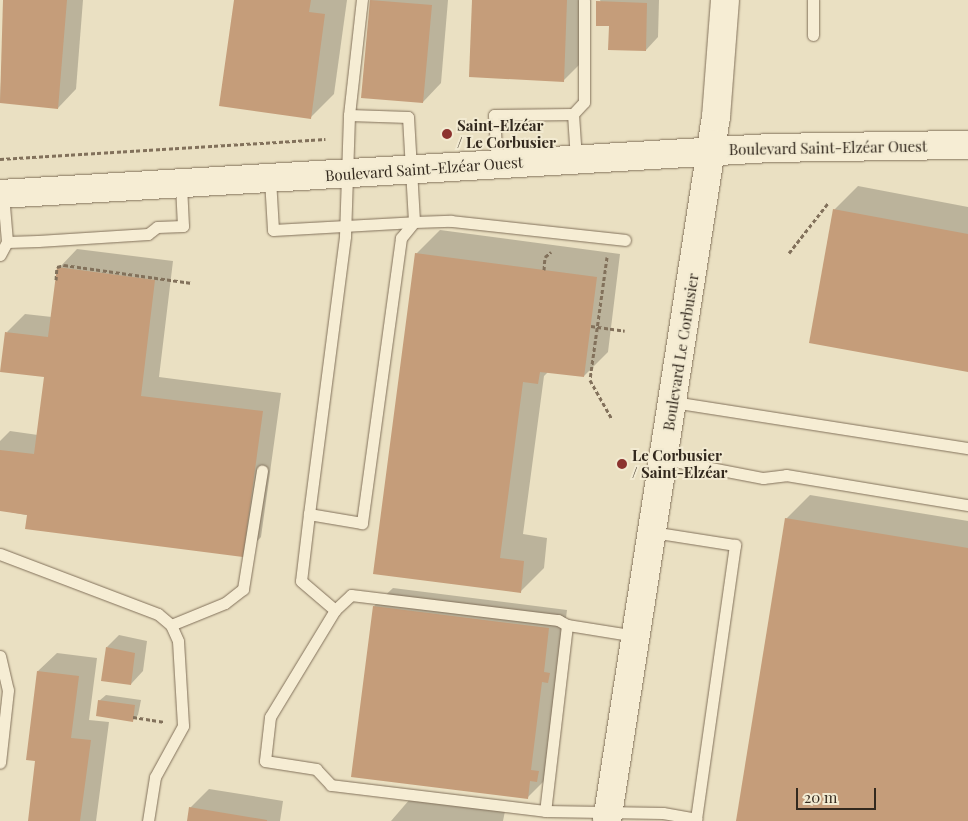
<!DOCTYPE html>
<html>
<head>
<meta charset="utf-8">
<style>
  body { margin:0 }
  #map { position:relative; width:968px; height:821px; overflow:hidden; background:#eae0c2; font-family:"Playfair Display",serif }
  div>[style] { position:absolute }
  .shadow>* { inset:0; background:#0003 }
  .building>* { inset:0; background:#c59d7a }
  .path>* { height:3px; margin-top:-1.5px; transform-origin:0; background:repeating-linear-gradient(90deg,#82715b 0 4px,transparent 0 6.5px) }
  .roads { filter:drop-shadow(0 0 1px #82715b) drop-shadow(0 0 1px #82715b) }
  .lane>* { height:11px; margin:-5.5px; padding:0 5.5px; transform-origin:5.5px; border-radius:5.5px; background:#f6edd4 }
  .secondary>* { height:28px; margin:-14px; padding:0 14px; transform-origin:14px; border-radius:14px; background:#f6edd4 }
  .dots>* { width:14px; height:14px; translate:-50% -50%; box-sizing:border-box; border:2px solid #f2ead1; border-radius:50% }
  span { translate:-50% -50%; white-space:nowrap; text-align:center; line-height:1.15; -webkit-text-stroke:4px #f2ead1; paint-order:stroke }
  .poi-label { font-size:15px; color:#33291e; font-weight:700 }
  .left { translate:0 -50%; text-align:left }
  .street-label { font-size:15px; color:#33291e }
  .scale { position:absolute; left:796px; top:788px; width:80px; height:22px; box-sizing:border-box; border:2px solid #33291e; border-top:0; padding-left:6px; font-size:15px; line-height:18px; white-space:nowrap; color:#33291e; -webkit-text-stroke:4px #f2ead1; paint-order:stroke }
</style>
</head>
<body>
<div id="map">
  <div class="shadow">
    <i style="clip-path:polygon(5px 0,83px 0,76px 89px,58px 108px,0 102px)"></i>
    <i style="clip-path:polygon(235px 0,347px 0,334px 94px,310px 118px)"></i>
    <i style="clip-path:polygon(371px 0,448px 0,441px 83px,423px 102px,362px 96px)"></i>
    <i style="clip-path:polygon(473px 0,589px 0,587px 57px,564px 80px)"></i>
    <i style="clip-path:polygon(600px 0,659px 0,658px 37px,646px 50px,610px 25px)"></i>
    <i style="clip-path:polygon(858px 186px,968px 207px,968px 371px,834px 210px)"></i>
    <i style="clip-path:polygon(440px 230px,620px 254px,608px 352px,584px 376px,549px 371px,544px 376px,523px 534px,547px 538px,544px 568px,520px 592px,375px 573px,416px 254px)"></i>
    <i style="clip-path:polygon(77px 249px,173px 261px,159px 377px,281px 393px,261px 537px,243px 556px,0 510px,0 441px,10px 431px,38px 435px,45px 376px,7px 332px,25px 314px,52px 317px,59px 268px)"></i>
    <i style="clip-path:polygon(810px 495px,968px 521px,968px 821px,737px 821px,786px 519px)"></i>
    <i style="clip-path:polygon(393px 588px,567px 610px,546px 779px,527px 798px,374px 606px)"></i>
    <i style="clip-path:polygon(119px 635px,147px 641px,143px 671px,131px 684px,107px 647px)"></i>
    <i style="clip-path:polygon(57px 653px,97px 658px,89px 720px,109px 722px,96px 821px,29px 821px,36px 760px,38px 671px)"></i>
    <i style="clip-path:polygon(106px 695px,141px 700px,138px 715px,132px 721px,99px 701px)"></i>
    <i style="clip-path:polygon(209px 789px,283px 801px,280px 821px,188px 821px,190px 808px)"></i>
    <i style="clip-path:polygon(410px 799px,505px 811px,503px 821px,391px 821px)"></i>
  </div>
  <div class="building">
    <i style="clip-path:polygon(3px 0,67px 0,58px 109px,0 103px)"></i>
    <i style="clip-path:polygon(234px 0,311px 0,309px 12px,325px 14px,311px 119px,219px 106px)"></i>
    <i style="clip-path:polygon(370px 0,432px 5px,423px 103px,361px 98px)"></i>
    <i style="clip-path:polygon(472px 0,567px 0,564px 82px,469px 77px)"></i>
    <i style="clip-path:polygon(596px 1px,647px 3px,646px 51px,608px 50px,609px 26px,596px 26px)"></i>
    <i style="clip-path:polygon(833px 209px,968px 234px,968px 372px,809px 343px)"></i>
    <i style="clip-path:polygon(415px 253px,597px 277px,584px 377px,540px 372px,538px 384px,523px 382px,500px 558px,524px 561px,521px 593px,373px 574px)"></i>
    <i style="clip-path:polygon(57px 267px,155px 280px,141px 396px,263px 411px,243px 557px,25px 529px,27px 515px,0 511px,0 450px,34px 454px,44px 377px,0 372px,5px 332px,48px 337px)"></i>
    <i style="clip-path:polygon(785px 518px,968px 548px,968px 821px,736px 821px)"></i>
    <i style="clip-path:polygon(373px 606px,549px 628px,544px 672px,550px 673px,548px 683px,542px 682px,531px 770px,539px 771px,538px 776px,537px 782px,530px 781px,528px 799px,351px 777px)"></i>
    <i style="clip-path:polygon(106px 647px,135px 653px,131px 685px,101px 681px)"></i>
    <i style="clip-path:polygon(37px 671px,79px 676px,71px 738px,91px 740px,80px 821px,28px 821px,35px 761px,26px 760px)"></i>
    <i style="clip-path:polygon(98px 700px,135px 705px,133px 722px,96px 716px)"></i>
    <i style="clip-path:polygon(189px 807px,267px 820px,267px 821px,187px 821px)"></i>
  </div>
  <div class="path">
    <i style="left:0;top:159px;width:326px;rotate:-3.5deg"></i>
    <i style="left:789px;top:253px;width:63px;rotate:-52deg"></i>
    <i style="left:607px;top:257px;width:124px;rotate:97.9deg"></i>
    <i style="left:590px;top:380px;width:45px;rotate:60.6deg"></i>
    <i style="left:544px;top:270px;width:13px;rotate:-86deg"></i>
    <i style="left:545px;top:257px;width:8px;rotate:-40deg"></i>
    <i style="left:56px;top:280px;width:13px;rotate:-86deg"></i>
    <i style="left:57px;top:267px;width:7px;rotate:-16deg"></i>
    <i style="left:64px;top:265px;width:129px;rotate:8deg"></i>
    <i style="left:591px;top:326px;width:34px;rotate:8deg"></i>
    <i style="left:133px;top:717px;width:32px;rotate:9deg"></i>
  </div>
  <div class="roads">
    <div class="lane">
      <i style="left:813px;top:0;width:35px;rotate:90deg"></i>
      <i style="left:573px;top:114px;width:16px;rotate:-47deg"></i>
      <i style="left:584px;top:102px;width:102px;rotate:-90deg"></i>
      <i style="left:349px;top:115px;width:116px;rotate:-83.6deg"></i>
      <i style="left:497px;top:164px;width:49px;rotate:-93.5deg"></i>
      <i style="left:494px;top:115px;width:79px;rotate:-0.7deg"></i>
      <i style="left:573px;top:114px;width:45px;rotate:86.2deg"></i>
      <i style="left:270px;top:179px;width:51px;rotate:86.6deg"></i>
      <i style="left:273px;top:230px;width:141px;rotate:-3.2deg"></i>
      <i style="left:3px;top:194px;width:48px;rotate:85.2deg"></i>
      <i style="left:7px;top:242px;width:31px;rotate:-2deg"></i>
      <i style="left:38px;top:241px;width:110px;rotate:-3.6deg"></i>
      <i style="left:148px;top:234px;width:11px;rotate:-38deg"></i>
      <i style="left:157px;top:227px;width:26px;rotate:-2deg"></i>
      <i style="left:183px;top:226px;width:41px;rotate:-92.8deg"></i>
      <i style="left:414px;top:222px;width:21px;rotate:129deg"></i>
      <i style="left:401px;top:238px;width:288px;rotate:97.8deg"></i>
      <i style="left:362px;top:523px;width:54px;rotate:-170.4deg"></i>
      <i style="left:309px;top:514px;width:280px;rotate:-82.6deg"></i>
      <i style="left:345px;top:236px;width:121px;rotate:-88.1deg"></i>
      <i style="left:349px;top:115px;width:59px;rotate:1.9deg"></i>
      <i style="left:408px;top:117px;width:105px;rotate:86.7deg"></i>
      <i style="left:414px;top:222px;width:37px;rotate:-2deg"></i>
      <i style="left:451px;top:221px;width:175px;rotate:6.2deg"></i>
      <i style="left:0;top:255px;width:15px;rotate:-62deg"></i>
      <i style="left:673px;top:402px;width:299px;rotate:8.9deg"></i>
      <i style="left:664px;top:459px;width:101px;rotate:10.9deg"></i>
      <i style="left:763px;top:478px;width:23px;rotate:-7deg"></i>
      <i style="left:786px;top:475px;width:184px;rotate:9.4deg"></i>
      <i style="left:309px;top:514px;width:67px;rotate:96.8deg"></i>
      <i style="left:301px;top:581px;width:45px;rotate:40.5deg"></i>
      <i style="left:335px;top:610px;width:125px;rotate:121.3deg"></i>
      <i style="left:270px;top:717px;width:44px;rotate:96.5deg"></i>
      <i style="left:265px;top:761px;width:52px;rotate:8.9deg"></i>
      <i style="left:316px;top:769px;width:22px;rotate:47deg"></i>
      <i style="left:331px;top:785px;width:216px;rotate:6.9deg"></i>
      <i style="left:0;top:554px;width:169px;rotate:20.8deg"></i>
      <i style="left:158px;top:614px;width:17px;rotate:40deg"></i>
      <i style="left:171px;top:625px;width:17px;rotate:66deg"></i>
      <i style="left:178px;top:641px;width:85px;rotate:86.6deg"></i>
      <i style="left:183px;top:726px;width:58px;rotate:118.8deg"></i>
      <i style="left:155px;top:777px;width:45px;rotate:99deg"></i>
      <i style="left:335px;top:610px;width:22px;rotate:-43deg"></i>
      <i style="left:351px;top:595px;width:209px;rotate:6.9deg"></i>
      <i style="left:558px;top:620px;width:10px;rotate:29deg"></i>
      <i style="left:171px;top:625px;width:58px;rotate:-22.2deg"></i>
      <i style="left:225px;top:603px;width:23px;rotate:-38deg"></i>
      <i style="left:243px;top:589px;width:120px;rotate:-80.9deg"></i>
      <i style="left:636px;top:636px;width:70px;rotate:-170.9deg"></i>
      <i style="left:567px;top:625px;width:187px;rotate:96.7deg"></i>
      <i style="left:545px;top:811px;width:118px;rotate:1deg"></i>
      <i style="left:663px;top:813px;width:34px;rotate:10deg"></i>
      <i style="left:696px;top:819px;width:277px;rotate:-81.9deg"></i>
      <i style="left:735px;top:545px;width:84px;rotate:-171.1deg"></i>
      <i style="left:0;top:656px;width:35px;rotate:77deg"></i>
      <i style="left:8px;top:690px;width:73px;rotate:96.3deg"></i>
    </div>
    <div class="secondary">
      <i style="left:0;top:194px;width:770px;rotate:-3.42deg"></i>
      <i style="left:769px;top:148px;width:199px;rotate:-0.9deg"></i>
      <i style="left:607px;top:821px;width:712px;rotate:-81.2deg"></i>
      <i style="left:716px;top:117px;width:117px;rotate:-85.6deg"></i>
    </div>
  </div>
  <div class="dots">
    <i style="left:447px;top:134px;background:#8c332f"></i>
    <i style="left:622px;top:464px;background:#8c332f"></i>
  </div>
  <div class="poi-label">
    <span class="left" style="left:457px;top:134px">Saint-Elzéar<br>/ Le Corbusier</span>
    <span class="left" style="left:632px;top:464px">Le Corbusier<br>/ Saint-Elzéar</span>
  </div>
  <div class="street-label">
    <span style="left:828px;top:148px;rotate:-1deg">Boulevard Saint-Elzéar Ouest</span>
    <span style="left:424px;top:169px;rotate:-4deg">Boulevard Saint-Elzéar Ouest</span>
    <span style="left:681px;top:352px;rotate:-81deg">Boulevard Le Corbusier</span>
  </div>
  <div class="scale">20 m</div>
</div>
</body>
</html>
